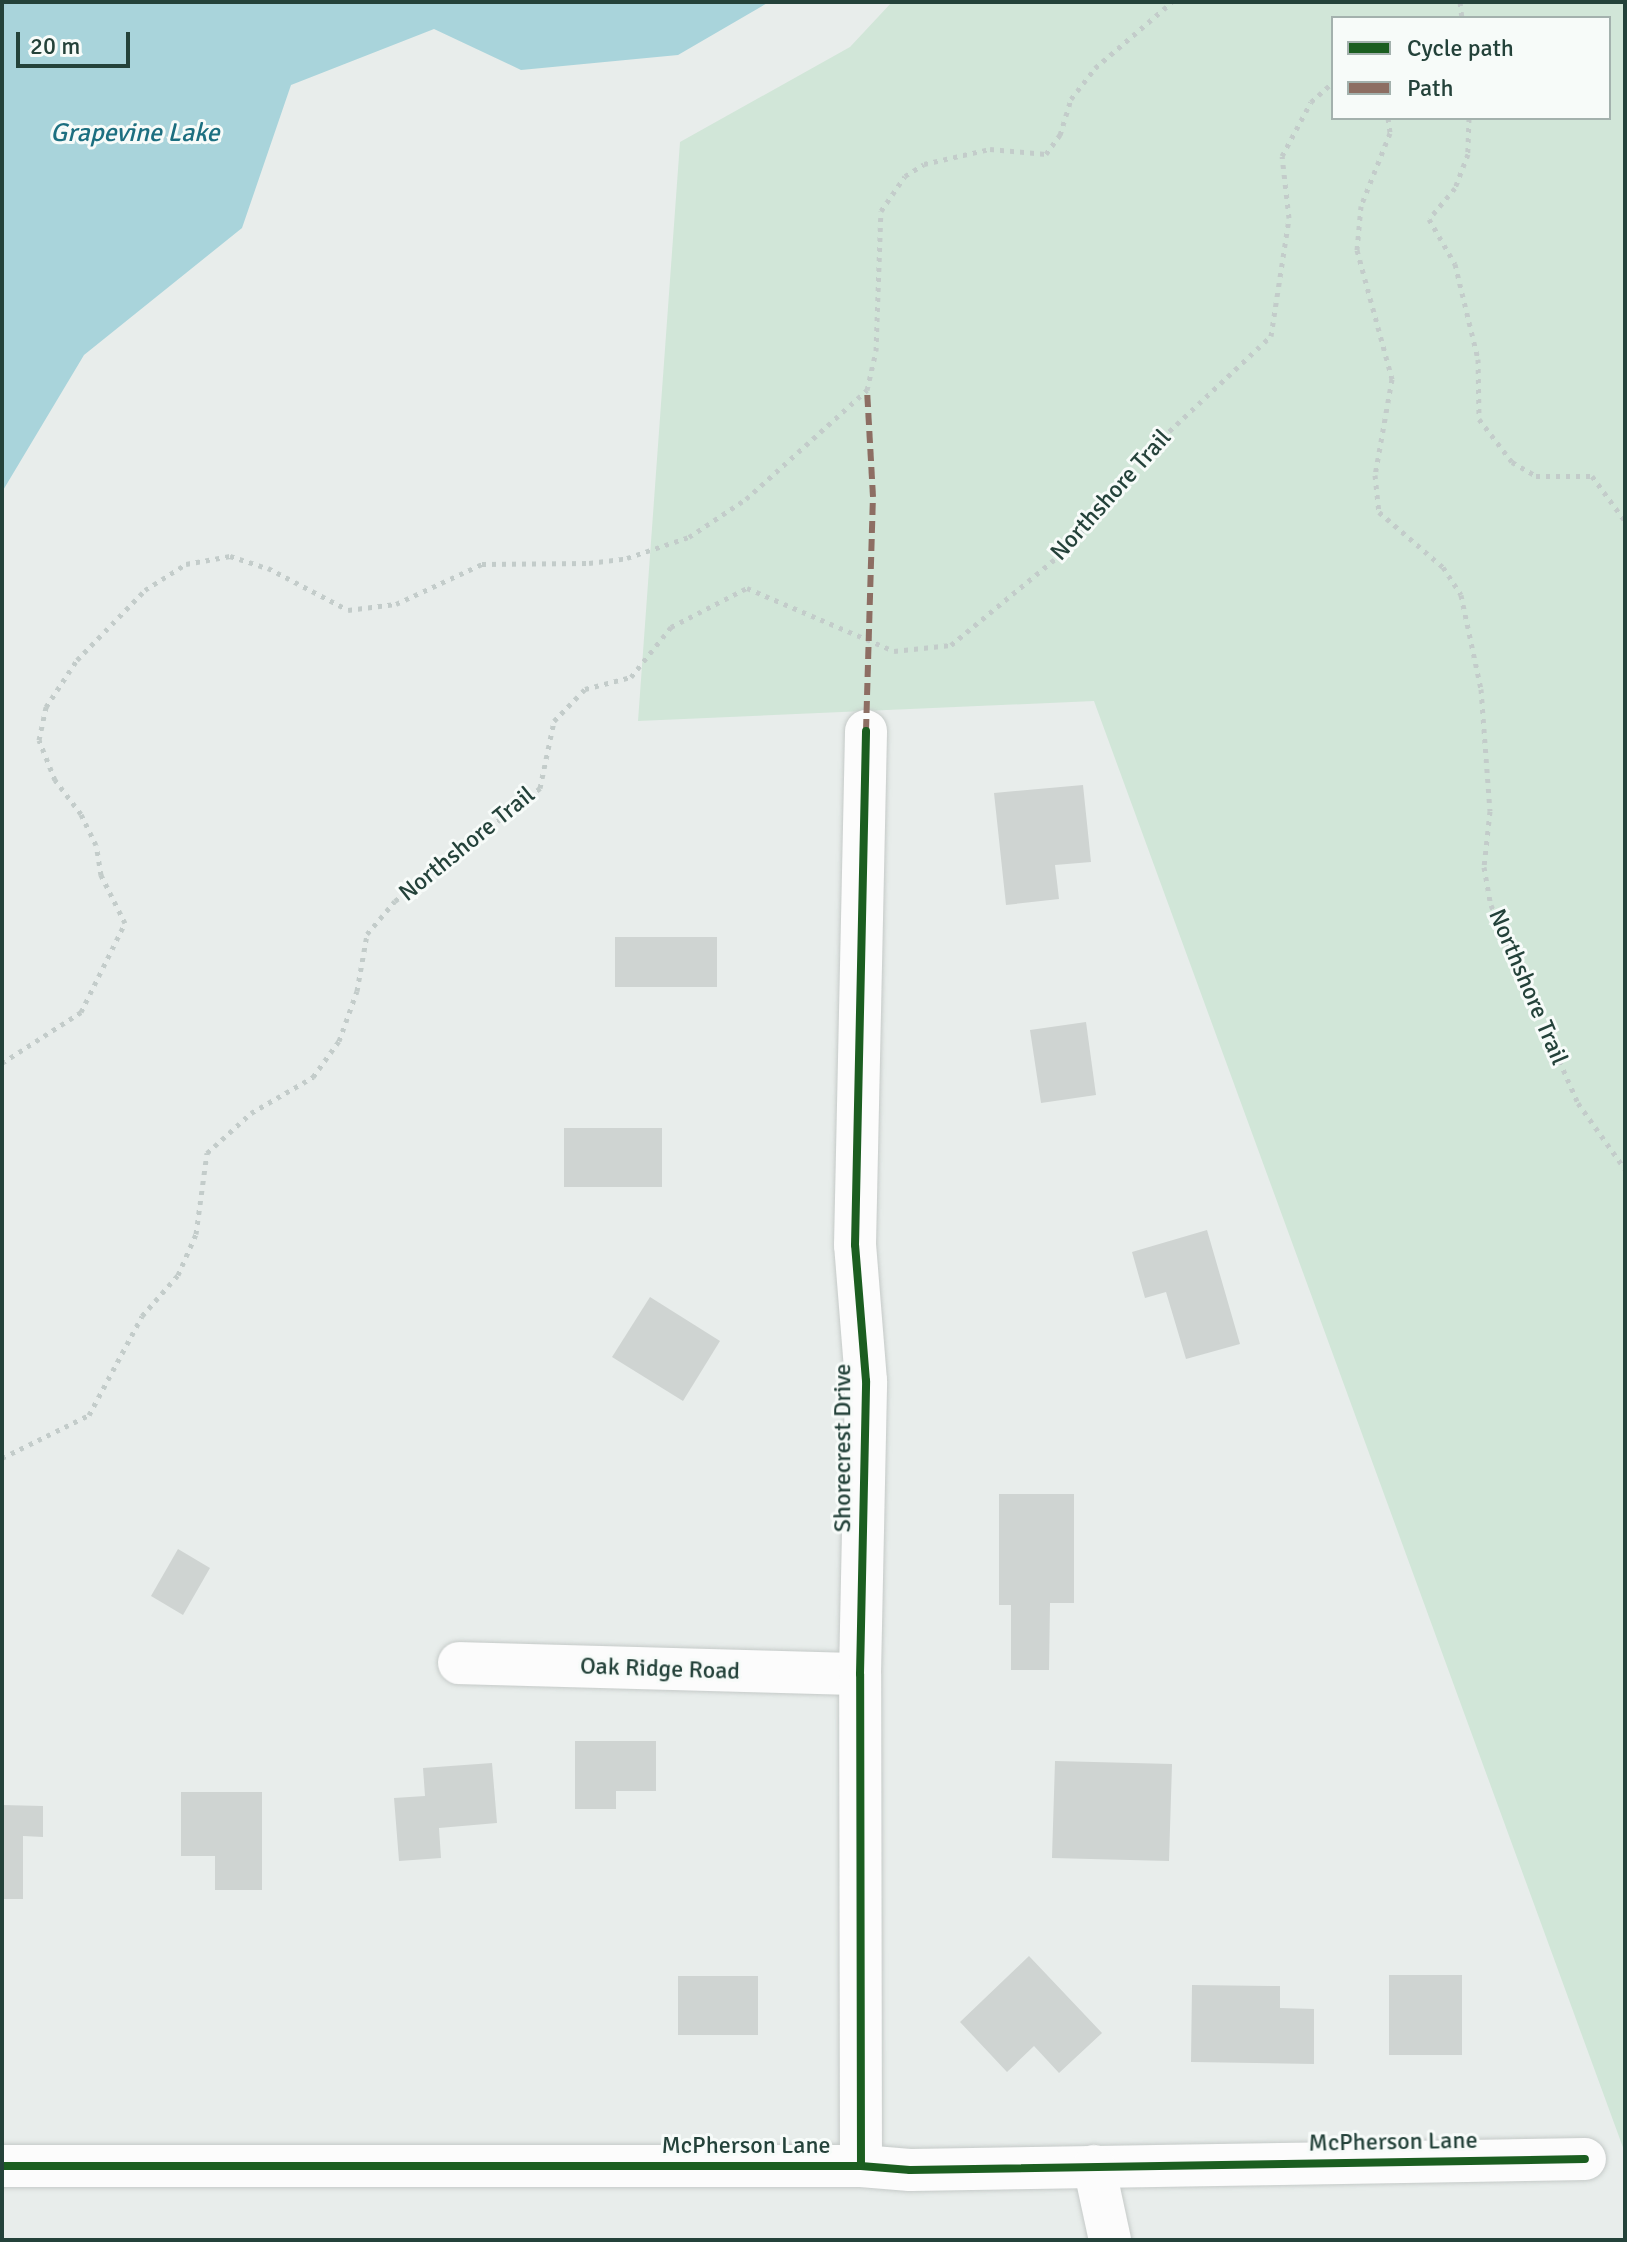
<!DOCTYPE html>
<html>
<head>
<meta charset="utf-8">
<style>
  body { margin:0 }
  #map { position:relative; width:1627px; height:2242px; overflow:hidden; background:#e8edeb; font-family:Signika,sans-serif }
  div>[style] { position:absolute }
  .green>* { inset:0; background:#d1e6d8 }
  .water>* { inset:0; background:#a9d4db }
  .building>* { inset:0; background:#cfd4d2 }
  .path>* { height:5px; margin-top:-2.5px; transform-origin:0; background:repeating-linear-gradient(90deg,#c3ccca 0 4px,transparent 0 10px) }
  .roads { filter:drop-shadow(0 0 2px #c5cac8) drop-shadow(0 0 2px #c5cac8) }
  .minor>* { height:42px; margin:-21px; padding:0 21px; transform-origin:21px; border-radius:21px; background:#fcfcfc }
  .quiet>* { height:6px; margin-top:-3px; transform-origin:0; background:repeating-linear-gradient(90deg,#8d6e63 0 12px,transparent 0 18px) }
  .cycleway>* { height:8px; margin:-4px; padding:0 4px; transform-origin:4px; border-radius:4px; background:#1b5e20 }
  span { translate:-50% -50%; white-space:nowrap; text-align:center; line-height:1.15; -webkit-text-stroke:6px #f7fbf9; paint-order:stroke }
  .street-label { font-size:24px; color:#24423a }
  .water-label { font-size:26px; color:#1c6f80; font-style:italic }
  .frame { position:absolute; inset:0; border:4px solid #24423a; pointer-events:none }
  .legend { position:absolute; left:1331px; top:16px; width:280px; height:104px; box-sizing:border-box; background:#f7fbf9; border:2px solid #a3b1ad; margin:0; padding:10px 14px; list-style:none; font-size:24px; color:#24423a }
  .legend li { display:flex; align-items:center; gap:16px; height:40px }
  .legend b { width:40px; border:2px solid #a3b1ad }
  .scale { position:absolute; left:16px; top:32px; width:114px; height:36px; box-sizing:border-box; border:4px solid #24423a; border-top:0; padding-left:10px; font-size:24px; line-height:28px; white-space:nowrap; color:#24423a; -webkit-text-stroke:6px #f7fbf9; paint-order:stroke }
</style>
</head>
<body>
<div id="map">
  <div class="green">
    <i style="clip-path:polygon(evenodd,892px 2px,1625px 2px,1625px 2153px,1094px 701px,638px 721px,680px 142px,850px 47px,892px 2px,1333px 18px,1609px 18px,1609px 118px,1333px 118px,1333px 18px)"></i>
  </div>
  <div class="water">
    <i style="clip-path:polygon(2px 2px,769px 2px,678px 55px,521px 70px,434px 29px,291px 85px,242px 228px,84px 355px,2px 492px)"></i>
  </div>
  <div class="building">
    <i style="clip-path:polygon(1083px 785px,1091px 862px,1055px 865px,1059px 899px,1006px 905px,994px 793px)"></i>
    <i style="clip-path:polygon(615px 937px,717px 937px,717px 987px,615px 987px)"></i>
    <i style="clip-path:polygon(1086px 1022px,1096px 1095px,1041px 1103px,1030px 1030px)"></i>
    <i style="clip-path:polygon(564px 1128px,662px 1128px,662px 1187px,564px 1187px)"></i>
    <i style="clip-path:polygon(1207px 1230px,1240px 1344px,1186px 1359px,1166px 1292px,1145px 1298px,1132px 1252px)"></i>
    <i style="clip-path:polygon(650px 1297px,720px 1341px,683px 1401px,612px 1357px)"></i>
    <i style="clip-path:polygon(999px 1494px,1074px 1494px,1074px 1603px,1050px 1603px,1049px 1670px,1011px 1670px,1011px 1605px,999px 1605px)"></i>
    <i style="clip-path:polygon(178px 1549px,210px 1568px,183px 1615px,151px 1596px)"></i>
    <i style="clip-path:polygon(575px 1741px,656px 1741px,656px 1791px,616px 1791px,616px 1809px,575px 1809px)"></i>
    <i style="clip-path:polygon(1055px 1761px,1172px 1764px,1169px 1861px,1052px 1858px)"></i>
    <i style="clip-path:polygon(492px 1763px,497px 1823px,439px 1828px,441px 1858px,399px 1861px,394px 1798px,425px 1796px,423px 1768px)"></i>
    <i style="clip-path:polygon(181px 1792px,262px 1792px,262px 1890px,215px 1890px,215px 1856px,181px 1856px)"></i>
    <i style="clip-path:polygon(2px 1805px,43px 1806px,43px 1837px,23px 1836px,23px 1899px,2px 1899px)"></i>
    <i style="clip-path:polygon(1029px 1956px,1102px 2033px,1059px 2073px,1034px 2046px,1007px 2072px,960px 2022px)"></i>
    <i style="clip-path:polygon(1389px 1975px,1462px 1975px,1462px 2055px,1389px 2055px)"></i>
    <i style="clip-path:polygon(678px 1976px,758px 1976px,758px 2035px,678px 2035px)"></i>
    <i style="clip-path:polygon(1192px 1985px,1280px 1986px,1280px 2008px,1314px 2009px,1314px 2064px,1191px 2062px)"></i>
  </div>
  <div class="path">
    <i style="left:1460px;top:2px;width:16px;rotate:83deg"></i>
    <i style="left:1388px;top:118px;width:15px;rotate:82deg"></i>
    <i style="left:1390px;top:133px;width:79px;rotate:111.7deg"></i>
    <i style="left:1361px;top:206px;width:44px;rotate:95.2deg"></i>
    <i style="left:1357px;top:250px;width:134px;rotate:74.8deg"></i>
    <i style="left:1392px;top:379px;width:97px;rotate:100deg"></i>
    <i style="left:1375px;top:475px;width:37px;rotate:84deg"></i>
    <i style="left:1379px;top:512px;width:84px;rotate:40.7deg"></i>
    <i style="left:1443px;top:567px;width:33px;rotate:57deg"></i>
    <i style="left:1461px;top:595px;width:96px;rotate:78deg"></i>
    <i style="left:1481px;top:689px;width:122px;rotate:85.8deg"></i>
    <i style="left:1490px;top:811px;width:56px;rotate:96.1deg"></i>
    <i style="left:1484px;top:867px;width:39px;rotate:80deg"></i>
    <i style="left:1491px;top:905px;width:216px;rotate:66.3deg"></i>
    <i style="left:1578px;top:1103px;width:81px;rotate:54.5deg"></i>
    <i style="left:1469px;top:118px;width:36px;rotate:92deg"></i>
    <i style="left:1468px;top:154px;width:36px;rotate:111deg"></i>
    <i style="left:1455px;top:188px;width:40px;rotate:130deg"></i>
    <i style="left:1429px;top:219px;width:52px;rotate:60deg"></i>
    <i style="left:1455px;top:264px;width:98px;rotate:76.4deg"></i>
    <i style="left:1478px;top:359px;width:60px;rotate:89deg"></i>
    <i style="left:1479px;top:419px;width:54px;rotate:52.5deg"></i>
    <i style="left:1512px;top:462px;width:28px;rotate:30deg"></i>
    <i style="left:1536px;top:476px;width:56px"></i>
    <i style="left:1592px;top:476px;width:56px;rotate:53.7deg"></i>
    <i style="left:2px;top:1063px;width:94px;rotate:-32.8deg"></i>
    <i style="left:81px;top:1012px;width:99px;rotate:-63.7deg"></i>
    <i style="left:125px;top:923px;width:54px;rotate:-116.6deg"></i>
    <i style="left:101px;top:875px;width:30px;rotate:-99deg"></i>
    <i style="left:96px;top:845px;width:34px;rotate:-116deg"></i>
    <i style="left:81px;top:814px;width:43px;rotate:-127.4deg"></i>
    <i style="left:55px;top:780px;width:43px;rotate:-111.8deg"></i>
    <i style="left:39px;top:740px;width:34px;rotate:-78deg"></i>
    <i style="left:46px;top:707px;width:56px;rotate:-56.6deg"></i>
    <i style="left:77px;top:660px;width:98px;rotate:-45.8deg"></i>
    <i style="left:145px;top:590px;width:49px;rotate:-32.4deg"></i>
    <i style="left:186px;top:564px;width:45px;rotate:-10.3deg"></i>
    <i style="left:230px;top:556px;width:40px;rotate:18deg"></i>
    <i style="left:268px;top:568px;width:90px;rotate:27.7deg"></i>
    <i style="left:348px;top:610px;width:48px;rotate:-7.1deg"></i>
    <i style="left:396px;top:604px;width:95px;rotate:-24.9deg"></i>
    <i style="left:482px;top:564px;width:107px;rotate:-0.5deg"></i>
    <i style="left:589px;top:563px;width:38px;rotate:-7deg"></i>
    <i style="left:627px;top:558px;width:65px;rotate:-18.7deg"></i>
    <i style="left:689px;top:537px;width:69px;rotate:-33.7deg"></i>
    <i style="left:746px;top:499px;width:163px;rotate:-42deg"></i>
    <i style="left:867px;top:390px;width:40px;rotate:-77deg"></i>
    <i style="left:876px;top:351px;width:140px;rotate:-88deg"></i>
    <i style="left:881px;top:211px;width:42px;rotate:-55.6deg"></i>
    <i style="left:905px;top:176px;width:22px;rotate:-32deg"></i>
    <i style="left:924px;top:164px;width:68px;rotate:-12.8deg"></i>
    <i style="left:990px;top:149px;width:56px;rotate:5.1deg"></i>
    <i style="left:1046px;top:154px;width:24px;rotate:-54deg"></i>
    <i style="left:1060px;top:135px;width:38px;rotate:-73deg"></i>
    <i style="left:1071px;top:99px;width:39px;rotate:-52deg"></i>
    <i style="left:1095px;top:68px;width:101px;rotate:-40.6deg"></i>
    <i style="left:2px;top:1458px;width:97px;rotate:-26.3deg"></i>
    <i style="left:89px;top:1415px;width:112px;rotate:-61.8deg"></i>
    <i style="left:142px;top:1316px;width:55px;rotate:-48.7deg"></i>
    <i style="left:178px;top:1275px;width:45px;rotate:-66.3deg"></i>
    <i style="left:196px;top:1234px;width:82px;rotate:-82.3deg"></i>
    <i style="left:207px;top:1153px;width:59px;rotate:-42.3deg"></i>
    <i style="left:251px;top:1113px;width:72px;rotate:-30.1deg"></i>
    <i style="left:313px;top:1077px;width:44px;rotate:-54.2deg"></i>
    <i style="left:339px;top:1041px;width:53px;rotate:-70.2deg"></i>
    <i style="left:357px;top:991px;width:58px;rotate:-80deg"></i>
    <i style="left:367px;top:934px;width:43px;rotate:-49.7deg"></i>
    <i style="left:395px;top:901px;width:184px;rotate:-37.9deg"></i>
    <i style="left:540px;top:788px;width:68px;rotate:-78.2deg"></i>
    <i style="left:554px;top:721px;width:45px;rotate:-45.9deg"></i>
    <i style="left:585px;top:689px;width:48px;rotate:-14.6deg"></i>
    <i style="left:631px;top:677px;width:64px;rotate:-51.3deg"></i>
    <i style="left:671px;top:627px;width:85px;rotate:-27.2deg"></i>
    <i style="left:747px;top:588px;width:160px;rotate:23.2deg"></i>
    <i style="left:894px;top:651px;width:57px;rotate:-6deg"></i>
    <i style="left:951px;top:645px;width:151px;rotate:-39.6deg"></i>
    <i style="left:1067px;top:549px;width:146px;rotate:-49.4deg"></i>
    <i style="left:1162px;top:438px;width:149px;rotate:-43.1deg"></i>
    <i style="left:1271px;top:336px;width:119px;rotate:-81.3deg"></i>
    <i style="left:1289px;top:218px;width:62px;rotate:-96.4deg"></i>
    <i style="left:1282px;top:156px;width:61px;rotate:-61.8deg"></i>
    <i style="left:1311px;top:102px;width:30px;rotate:-42deg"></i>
  </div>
  <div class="roads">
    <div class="minor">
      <i style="left:459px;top:1663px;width:401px;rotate:1.6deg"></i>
      <i style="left:2px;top:2166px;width:859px"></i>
      <i style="left:861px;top:2166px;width:49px;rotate:4.7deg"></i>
      <i style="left:910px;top:2170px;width:675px;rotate:-0.93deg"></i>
      <i style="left:861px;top:2166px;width:492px;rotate:-90.1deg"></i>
      <i style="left:860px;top:1674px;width:293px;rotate:-88.8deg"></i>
      <i style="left:866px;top:1381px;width:136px;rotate:-94.6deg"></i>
      <i style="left:855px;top:1245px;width:514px;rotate:-88.77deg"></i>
      <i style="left:1094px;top:2166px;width:76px;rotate:77.8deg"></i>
    </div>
  </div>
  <div class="quiet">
    <i style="left:866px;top:731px;width:234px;rotate:-88.3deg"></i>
    <i style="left:873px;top:497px;width:107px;rotate:-93.2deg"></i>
  </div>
  <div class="cycleway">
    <i style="left:2px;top:2166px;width:859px"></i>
    <i style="left:861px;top:2166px;width:49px;rotate:4.7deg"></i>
    <i style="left:910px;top:2170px;width:675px;rotate:-0.93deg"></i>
    <i style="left:861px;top:2166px;width:492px;rotate:-90.1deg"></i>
    <i style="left:860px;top:1674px;width:293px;rotate:-88.8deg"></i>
    <i style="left:866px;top:1381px;width:136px;rotate:-94.6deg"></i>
    <i style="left:855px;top:1245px;width:514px;rotate:-88.77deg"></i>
  </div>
  <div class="street-label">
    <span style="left:1111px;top:495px;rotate:-48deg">Northshore Trail</span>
    <span style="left:467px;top:844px;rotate:-39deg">Northshore Trail</span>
    <span style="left:1528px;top:987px;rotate:67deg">Northshore Trail</span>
    <span style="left:843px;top:1448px;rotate:-90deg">Shorecrest Drive</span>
    <span style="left:660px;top:1669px;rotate:2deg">Oak Ridge Road</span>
    <span style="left:1393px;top:2142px;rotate:-1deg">McPherson Lane</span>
    <span style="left:746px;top:2146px">McPherson Lane</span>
  </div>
  <div class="water-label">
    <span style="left:135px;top:134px">Grapevine Lake</span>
  </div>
  <div class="frame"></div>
  <ul class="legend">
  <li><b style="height:10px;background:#1b5e20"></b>Cycle path</li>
  <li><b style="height:10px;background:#8d6e63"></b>Path</li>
  </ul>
  <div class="scale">20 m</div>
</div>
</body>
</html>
